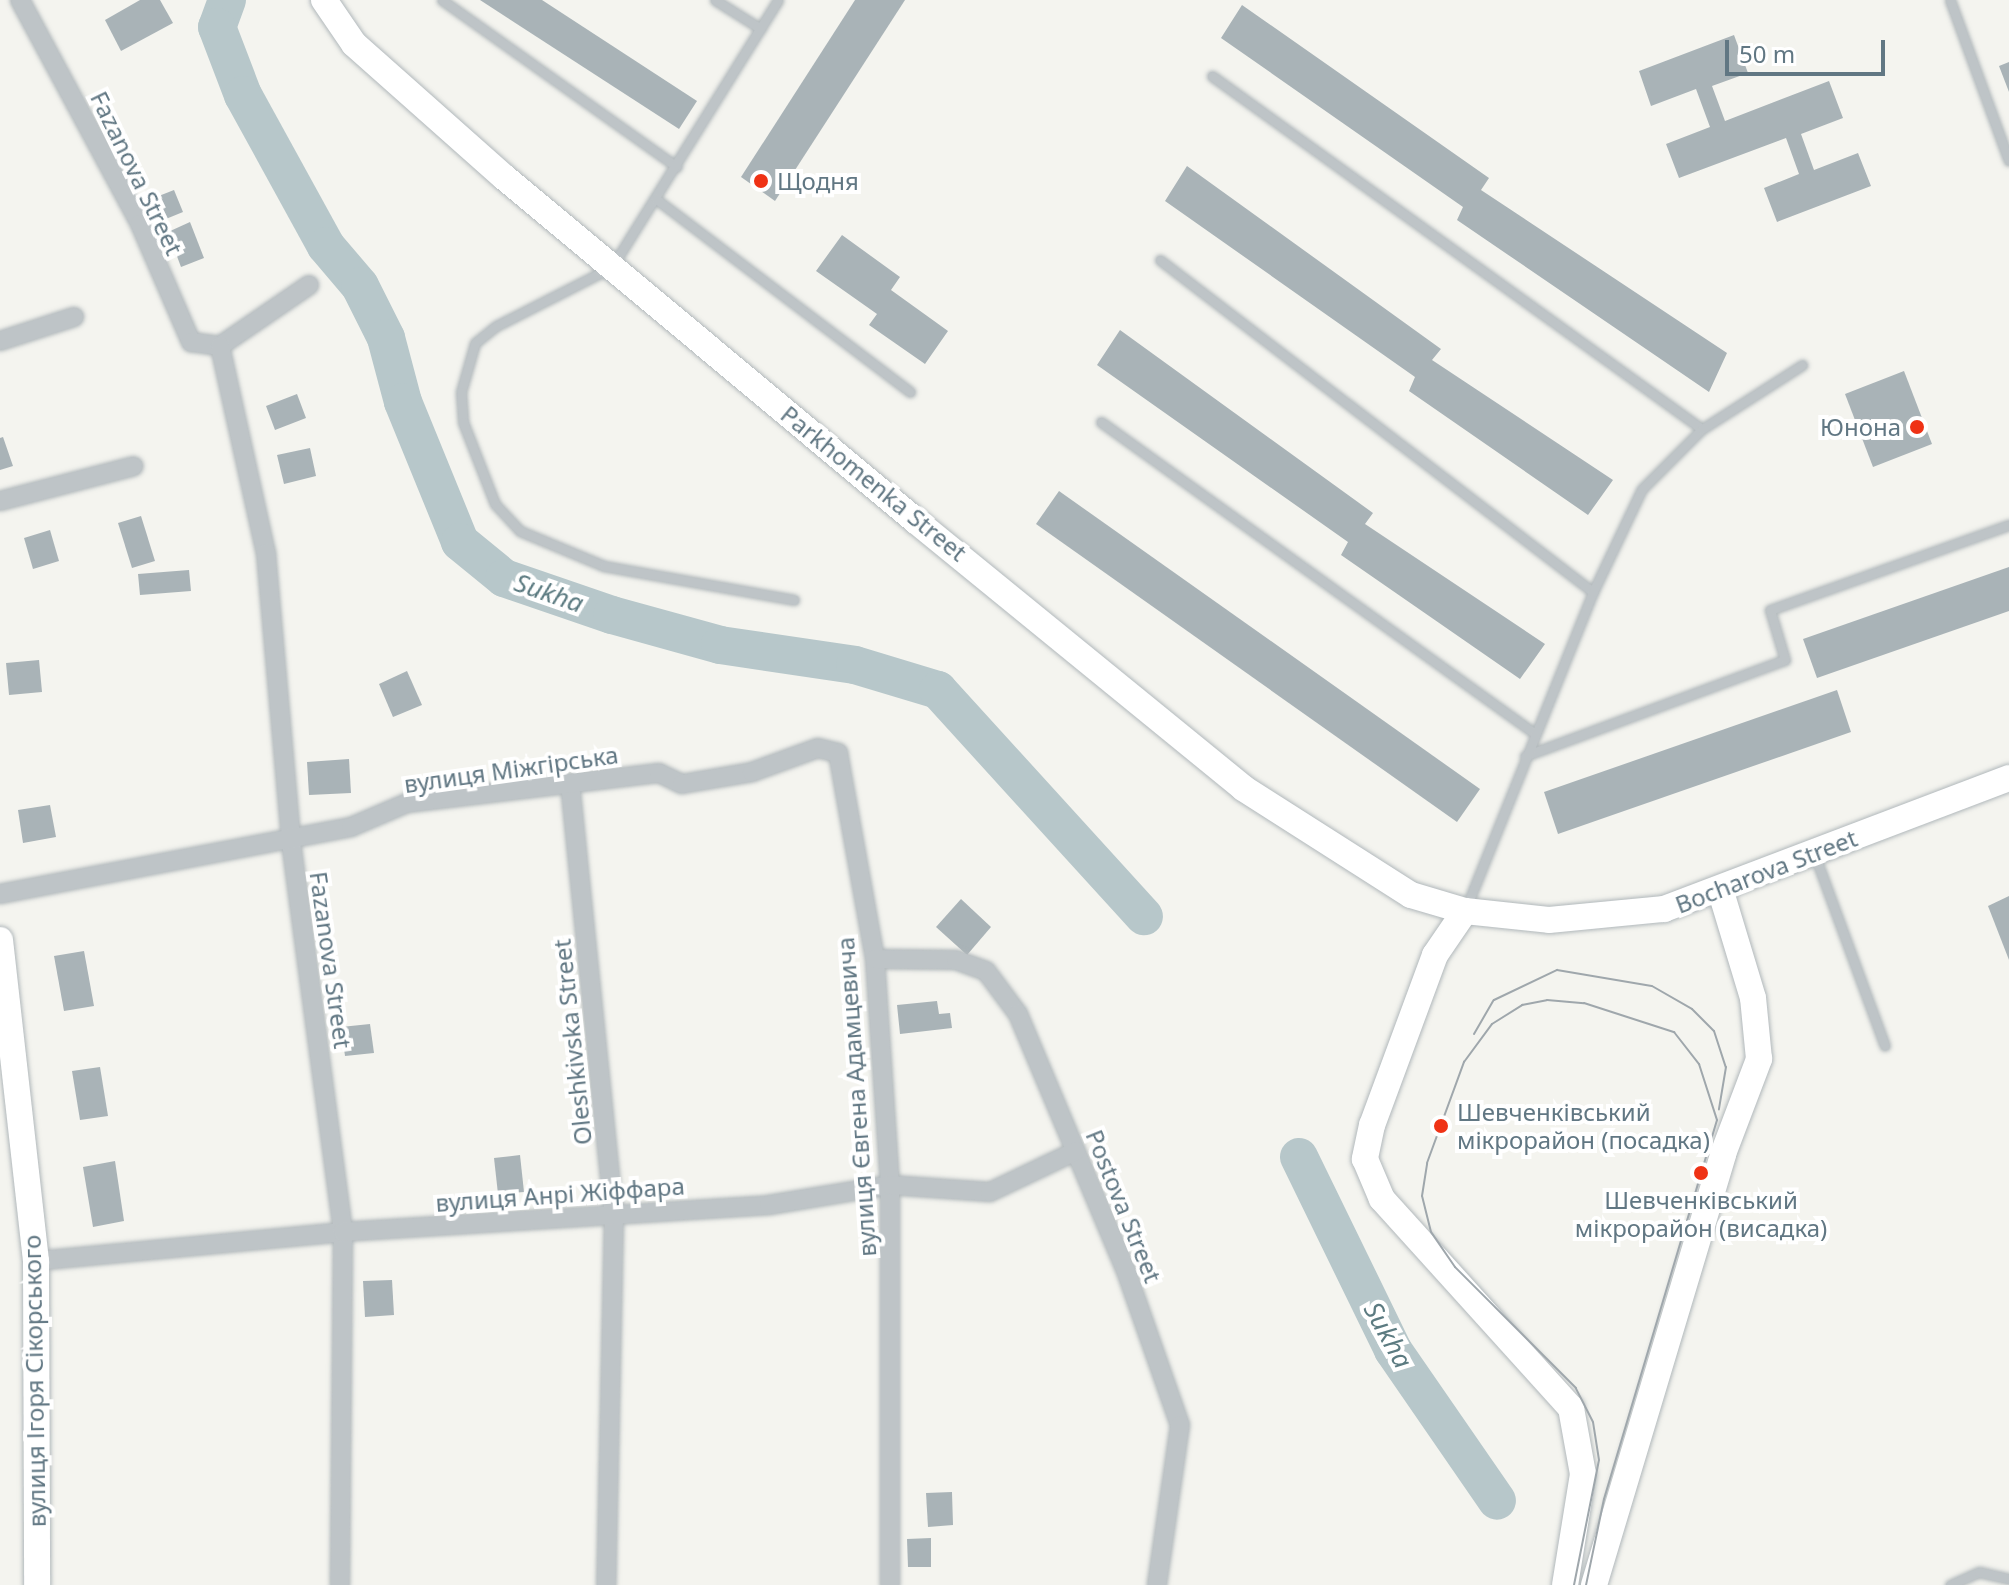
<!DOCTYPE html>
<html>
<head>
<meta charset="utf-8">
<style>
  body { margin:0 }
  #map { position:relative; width:2009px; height:1585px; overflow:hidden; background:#f4f4ef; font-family:"Noto Sans",sans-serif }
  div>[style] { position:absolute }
  .river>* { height:38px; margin:-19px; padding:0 19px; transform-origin:19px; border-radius:19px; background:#b7c7ca }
  .building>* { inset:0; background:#a9b3b7 }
  .roads { filter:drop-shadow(0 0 2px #b1b8bb) drop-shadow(0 0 2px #b1b8bb) }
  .lane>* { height:9px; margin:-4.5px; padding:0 4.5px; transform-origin:4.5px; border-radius:4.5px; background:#bec4c7 }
  .street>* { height:18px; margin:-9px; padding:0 9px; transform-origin:9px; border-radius:9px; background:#bec4c7 }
  .secondary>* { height:26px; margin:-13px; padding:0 13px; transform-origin:13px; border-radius:13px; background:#fff }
  .tram>* { height:2px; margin:-1px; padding:0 1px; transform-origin:1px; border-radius:1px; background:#9fa7ac }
  .dots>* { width:22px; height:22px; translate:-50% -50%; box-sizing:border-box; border:4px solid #fff; border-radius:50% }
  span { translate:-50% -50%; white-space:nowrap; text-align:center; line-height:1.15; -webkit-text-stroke:8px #fff; paint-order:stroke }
  .street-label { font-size:24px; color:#617783 }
  .poi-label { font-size:24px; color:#617783 }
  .left { translate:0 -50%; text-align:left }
  .right { translate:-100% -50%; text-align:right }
  .water-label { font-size:26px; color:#5c7b81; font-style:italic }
  .scale { position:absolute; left:1725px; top:40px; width:160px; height:36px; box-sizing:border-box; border:4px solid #617783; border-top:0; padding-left:10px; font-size:24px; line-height:28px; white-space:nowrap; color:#617783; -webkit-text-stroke:6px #fff; paint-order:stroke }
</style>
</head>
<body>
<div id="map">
  <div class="river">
    <i style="left:227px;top:0;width:29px;rotate:110deg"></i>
    <i style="left:217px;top:27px;width:73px;rotate:69.1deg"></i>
    <i style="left:243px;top:95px;width:172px;rotate:61.2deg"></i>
    <i style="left:326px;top:246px;width:52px;rotate:49.6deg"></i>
    <i style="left:360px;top:286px;width:58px;rotate:63.4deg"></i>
    <i style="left:386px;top:338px;width:66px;rotate:75.1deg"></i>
    <i style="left:403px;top:402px;width:151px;rotate:67.8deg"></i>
    <i style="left:460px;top:542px;width:57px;rotate:39.3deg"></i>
    <i style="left:504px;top:578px;width:114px;rotate:18.9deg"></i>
    <i style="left:612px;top:615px;width:112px;rotate:15.5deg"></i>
    <i style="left:720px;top:645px;width:136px;rotate:8.4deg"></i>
    <i style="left:855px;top:665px;width:87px;rotate:16.8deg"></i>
    <i style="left:938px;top:690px;width:306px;rotate:47.7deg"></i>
    <i style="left:1299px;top:1157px;width:215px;rotate:64deg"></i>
    <i style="left:1393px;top:1350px;width:183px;rotate:55.4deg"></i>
  </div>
  <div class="building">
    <i style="clip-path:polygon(140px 0,160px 0,173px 23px,121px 51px,105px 20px)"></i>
    <i style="clip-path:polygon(480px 0,542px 0,697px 101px,679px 129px)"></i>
    <i style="clip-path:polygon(855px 0,905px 0,775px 201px,741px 177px)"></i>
    <i style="clip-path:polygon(1242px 5px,1489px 178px,1481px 190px,1727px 353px,1709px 392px,1457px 220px,1463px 207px,1221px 38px)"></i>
    <i style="clip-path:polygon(1734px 35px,1748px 73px,1712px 86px,1725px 121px,1829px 81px,1843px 118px,1801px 134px,1814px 170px,1858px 153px,1871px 186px,1777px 222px,1764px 188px,1799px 174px,1786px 138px,1679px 178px,1666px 144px,1710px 127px,1696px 89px,1651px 106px,1639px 71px)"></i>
    <i style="clip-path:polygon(2009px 62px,2009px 92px,1999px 66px)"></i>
    <i style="clip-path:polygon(1187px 166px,1441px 349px,1432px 360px,1613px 480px,1588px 515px,1409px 391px,1415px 377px,1165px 201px)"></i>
    <i style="clip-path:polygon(174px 190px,183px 212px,156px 223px,146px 201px)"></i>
    <i style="clip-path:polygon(190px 222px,204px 258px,181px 267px,168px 232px)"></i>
    <i style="clip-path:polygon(842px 235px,900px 277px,891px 290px,948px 331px,925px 364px,869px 325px,877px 314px,816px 271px)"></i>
    <i style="clip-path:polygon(1120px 330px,1373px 513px,1365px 524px,1545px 644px,1520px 679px,1341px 555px,1348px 542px,1097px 365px)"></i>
    <i style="clip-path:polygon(1904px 371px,1932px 444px,1873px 467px,1845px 394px)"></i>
    <i style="clip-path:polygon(297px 394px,306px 418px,275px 430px,266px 406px)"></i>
    <i style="clip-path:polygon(3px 437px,13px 466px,0 470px,0 438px)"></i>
    <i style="clip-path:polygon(310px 448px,316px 476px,284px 484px,277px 455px)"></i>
    <i style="clip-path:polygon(1059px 491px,1480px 789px,1457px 822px,1036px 524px)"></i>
    <i style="clip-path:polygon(141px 516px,155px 561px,132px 568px,118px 523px)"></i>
    <i style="clip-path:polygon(50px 530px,59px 561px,33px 569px,24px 538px)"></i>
    <i style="clip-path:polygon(2009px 567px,2009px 611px,1817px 678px,1803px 639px)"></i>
    <i style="clip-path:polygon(189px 570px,191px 591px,140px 595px,138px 574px)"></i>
    <i style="clip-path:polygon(39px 660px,42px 692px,9px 695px,6px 663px)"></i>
    <i style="clip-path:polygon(407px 671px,422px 705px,393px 717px,379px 684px)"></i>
    <i style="clip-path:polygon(1837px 690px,1851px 732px,1558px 834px,1544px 792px)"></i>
    <i style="clip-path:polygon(349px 759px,351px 793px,309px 795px,307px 762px)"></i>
    <i style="clip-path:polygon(50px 805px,56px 837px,23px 843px,18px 810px)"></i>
    <i style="clip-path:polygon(2009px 896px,2009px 960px,1988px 906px)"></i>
    <i style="clip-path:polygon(961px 899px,991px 927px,967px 955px,936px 927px)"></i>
    <i style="clip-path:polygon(84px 951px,94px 1006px,64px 1011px,54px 956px)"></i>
    <i style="clip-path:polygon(937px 1001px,939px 1014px,950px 1013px,952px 1028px,900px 1034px,897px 1005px)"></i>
    <i style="clip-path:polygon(370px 1024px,374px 1053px,345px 1056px,341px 1027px)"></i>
    <i style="clip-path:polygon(100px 1067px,108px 1116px,80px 1120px,72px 1071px)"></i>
    <i style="clip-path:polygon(520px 1155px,524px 1192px,498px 1194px,494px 1158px)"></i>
    <i style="clip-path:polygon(115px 1161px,124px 1221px,93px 1227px,83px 1167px)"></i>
    <i style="clip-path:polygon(392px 1280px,394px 1315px,365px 1317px,363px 1281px)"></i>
    <i style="clip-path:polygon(952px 1492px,953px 1525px,928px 1527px,926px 1493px)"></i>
    <i style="clip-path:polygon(931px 1538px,931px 1567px,908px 1567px,907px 1539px)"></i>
  </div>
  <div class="roads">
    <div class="lane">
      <i style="left:442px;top:0;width:288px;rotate:35.4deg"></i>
      <i style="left:715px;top:0;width:54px;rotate:32.2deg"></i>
      <i style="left:778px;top:0;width:314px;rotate:121.9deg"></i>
      <i style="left:612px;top:267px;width:130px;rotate:153deg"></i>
      <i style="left:496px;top:326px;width:27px;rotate:141deg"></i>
      <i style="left:475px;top:343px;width:51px;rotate:105.9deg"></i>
      <i style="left:461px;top:392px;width:30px;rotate:86deg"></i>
      <i style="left:463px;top:422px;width:88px;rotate:68.7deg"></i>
      <i style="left:495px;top:504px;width:37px;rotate:47deg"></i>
      <i style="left:520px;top:531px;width:91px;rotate:22.6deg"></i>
      <i style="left:604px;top:566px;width:193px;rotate:10.1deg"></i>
      <i style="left:1950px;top:0;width:171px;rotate:69.9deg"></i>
      <i style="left:1212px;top:76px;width:604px;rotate:35.77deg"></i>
      <i style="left:656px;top:199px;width:319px;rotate:37.2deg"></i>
      <i style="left:1160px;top:260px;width:546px;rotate:37.48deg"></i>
      <i style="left:1101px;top:422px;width:533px;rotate:35.69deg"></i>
      <i style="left:1525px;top:756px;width:277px;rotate:-20.3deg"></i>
      <i style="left:1785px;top:660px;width:52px;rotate:-106.7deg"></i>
      <i style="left:1770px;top:610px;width:254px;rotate:-19.6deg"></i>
      <i style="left:1815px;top:856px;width:202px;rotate:69.8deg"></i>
      <i style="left:1466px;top:908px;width:341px;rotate:-68.1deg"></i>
      <i style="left:1593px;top:592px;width:114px;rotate:-64.6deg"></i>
      <i style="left:1642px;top:489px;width:85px;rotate:-45deg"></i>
      <i style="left:1702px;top:429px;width:119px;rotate:-32.6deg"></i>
      <i style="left:1950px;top:1585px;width:32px;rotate:-24deg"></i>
      <i style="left:1979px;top:1572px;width:31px;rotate:13deg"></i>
    </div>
    <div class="street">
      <i style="left:20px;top:0;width:254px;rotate:61.8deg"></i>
      <i style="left:140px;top:224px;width:129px;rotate:66.6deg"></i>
      <i style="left:191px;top:342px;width:29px;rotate:8deg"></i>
      <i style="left:220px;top:346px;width:108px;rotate:-34.4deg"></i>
      <i style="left:0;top:341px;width:78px;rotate:-18deg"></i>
      <i style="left:220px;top:346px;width:212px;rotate:77.5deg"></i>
      <i style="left:266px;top:553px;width:297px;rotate:85deg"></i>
      <i style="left:292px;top:849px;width:386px;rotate:82.4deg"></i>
      <i style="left:343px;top:1232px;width:353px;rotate:90.5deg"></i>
      <i style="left:0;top:501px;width:138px;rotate:-14.6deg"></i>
      <i style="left:570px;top:783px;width:434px;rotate:84.2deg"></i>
      <i style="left:614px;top:1215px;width:370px;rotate:91.2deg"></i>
      <i style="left:0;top:894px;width:357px;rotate:-10.8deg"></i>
      <i style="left:351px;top:827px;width:61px;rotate:-23.2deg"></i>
      <i style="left:407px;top:803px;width:254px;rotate:-6.8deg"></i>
      <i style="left:659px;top:773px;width:25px;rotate:26deg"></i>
      <i style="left:682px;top:784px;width:71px;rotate:-9.7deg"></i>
      <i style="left:752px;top:772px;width:70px;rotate:-20deg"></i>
      <i style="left:818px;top:748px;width:21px;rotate:14deg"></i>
      <i style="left:838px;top:753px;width:209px;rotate:79.8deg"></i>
      <i style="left:875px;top:959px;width:226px;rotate:86.2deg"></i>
      <i style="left:890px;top:1185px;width:400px;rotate:90deg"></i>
      <i style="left:875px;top:959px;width:81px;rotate:0.7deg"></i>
      <i style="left:956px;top:960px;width:32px;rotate:20deg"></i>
      <i style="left:986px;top:971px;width:54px;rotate:53.3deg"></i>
      <i style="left:1018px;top:1014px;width:276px;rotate:67.2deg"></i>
      <i style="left:1125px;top:1268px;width:166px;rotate:70.7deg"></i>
      <i style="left:1180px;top:1425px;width:162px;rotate:98.2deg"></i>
      <i style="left:36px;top:1261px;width:308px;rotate:-5.4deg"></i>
      <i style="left:343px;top:1232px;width:427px;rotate:-3.6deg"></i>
      <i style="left:769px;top:1205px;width:123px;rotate:-9.4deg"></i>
      <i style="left:890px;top:1185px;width:100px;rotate:4deg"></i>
      <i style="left:990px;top:1192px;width:95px;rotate:-25.5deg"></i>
    </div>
    <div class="secondary">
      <i style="left:324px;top:0;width:53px;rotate:55.7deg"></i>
      <i style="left:354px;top:44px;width:200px;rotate:41.6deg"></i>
      <i style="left:504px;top:177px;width:537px;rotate:39.86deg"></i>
      <i style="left:916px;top:521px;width:422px;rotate:39.2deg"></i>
      <i style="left:1243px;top:788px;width:199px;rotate:32.5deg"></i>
      <i style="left:1411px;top:895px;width:56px;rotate:16.5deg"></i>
      <i style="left:1465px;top:911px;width:84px;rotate:6.1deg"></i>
      <i style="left:1549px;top:920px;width:116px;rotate:-5.5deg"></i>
      <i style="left:1664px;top:909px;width:369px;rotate:-20.8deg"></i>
      <i style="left:1465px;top:911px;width:53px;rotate:124.3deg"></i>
      <i style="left:1435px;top:955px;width:181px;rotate:110.3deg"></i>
      <i style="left:1372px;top:1125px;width:35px;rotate:102deg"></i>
      <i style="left:1365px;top:1159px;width:43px;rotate:67deg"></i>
      <i style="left:1382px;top:1199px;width:282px;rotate:47.9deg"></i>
      <i style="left:1571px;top:1408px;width:67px;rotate:79.7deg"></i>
      <i style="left:1583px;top:1474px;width:112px;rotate:99.2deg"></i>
      <i style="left:0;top:940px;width:323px;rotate:83.6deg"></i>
      <i style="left:36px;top:1261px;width:324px;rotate:89.8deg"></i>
      <i style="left:1594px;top:1585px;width:450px;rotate:-73.3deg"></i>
      <i style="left:1723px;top:1154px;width:102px;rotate:-69.2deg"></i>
      <i style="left:1759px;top:1059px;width:61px;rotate:-95.6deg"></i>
      <i style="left:1753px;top:998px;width:111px;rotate:-106.8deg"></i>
    </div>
  </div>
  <div class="tram">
    <i style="left:1474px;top:1034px;width:39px;rotate:-60deg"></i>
    <i style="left:1494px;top:1000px;width:70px;rotate:-25.5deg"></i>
    <i style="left:1557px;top:970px;width:96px;rotate:9.6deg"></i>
    <i style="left:1652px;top:986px;width:46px;rotate:29.9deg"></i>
    <i style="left:1692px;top:1009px;width:31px;rotate:45deg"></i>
    <i style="left:1714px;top:1031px;width:38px;rotate:72deg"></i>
    <i style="left:1726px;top:1067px;width:43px;rotate:99.5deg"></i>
    <i style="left:1574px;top:1585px;width:127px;rotate:-78.7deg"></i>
    <i style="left:1599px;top:1460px;width:38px;rotate:-99deg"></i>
    <i style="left:1593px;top:1422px;width:38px;rotate:-117deg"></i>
    <i style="left:1576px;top:1388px;width:171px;rotate:-135deg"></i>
    <i style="left:1455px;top:1267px;width:42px;rotate:-124.4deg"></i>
    <i style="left:1431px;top:1232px;width:37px;rotate:-104deg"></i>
    <i style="left:1422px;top:1196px;width:33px;rotate:-81deg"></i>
    <i style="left:1427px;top:1163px;width:108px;rotate:-69.9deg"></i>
    <i style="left:1464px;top:1062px;width:47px;rotate:-53.6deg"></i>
    <i style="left:1492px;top:1024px;width:36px;rotate:-32deg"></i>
    <i style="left:1522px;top:1005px;width:25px;rotate:-11deg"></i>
    <i style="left:1547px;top:1000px;width:37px;rotate:5deg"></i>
    <i style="left:1584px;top:1003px;width:95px;rotate:17.9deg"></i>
    <i style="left:1674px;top:1032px;width:41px;rotate:52deg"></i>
    <i style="left:1699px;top:1064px;width:59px;rotate:72.2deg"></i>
    <i style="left:1717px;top:1120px;width:395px;rotate:106.6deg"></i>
    <i style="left:1604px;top:1499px;width:88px;rotate:101.8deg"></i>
  </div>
  <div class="dots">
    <i style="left:761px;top:181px;background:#ef3215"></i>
    <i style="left:1917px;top:427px;background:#ef3215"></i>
    <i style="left:1441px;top:1126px;background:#ef3215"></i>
    <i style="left:1701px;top:1173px;background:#ef3215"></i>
  </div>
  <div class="street-label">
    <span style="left:137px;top:173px;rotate:64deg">Fazanova Street</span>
    <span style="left:874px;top:483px;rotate:39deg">Parkhomenka Street</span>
    <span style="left:511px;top:769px;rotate:-8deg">вулиця Міжгірська</span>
    <span style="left:1766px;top:871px;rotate:-21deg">Bocharova Street</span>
    <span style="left:331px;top:960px;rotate:82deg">Fazanova Street</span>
    <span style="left:572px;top:1042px;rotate:-96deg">Oleshkivska Street</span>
    <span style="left:856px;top:1097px;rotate:-94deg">вулиця Євгена Адамцевича</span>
    <span style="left:560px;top:1194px;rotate:-4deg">вулиця Анрі Жіффара</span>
    <span style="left:1124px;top:1206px;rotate:68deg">Postova Street</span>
    <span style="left:34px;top:1381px;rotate:-91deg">вулиця Ігоря Сікорського</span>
  </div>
  <div class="poi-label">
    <span class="left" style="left:777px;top:181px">Щодня</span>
    <span class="right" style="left:1901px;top:427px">Юнона</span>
    <span class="left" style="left:1457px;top:1126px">Шевченківський<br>мікрорайон (посадка)</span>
    <span style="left:1701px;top:1214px">Шевченківський<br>мікрорайон (висадка)</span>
  </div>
  <div class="water-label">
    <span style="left:549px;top:593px;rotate:19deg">Sukha</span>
    <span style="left:1388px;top:1335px;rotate:61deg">Sukha</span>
  </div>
  <div class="scale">50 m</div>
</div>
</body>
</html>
